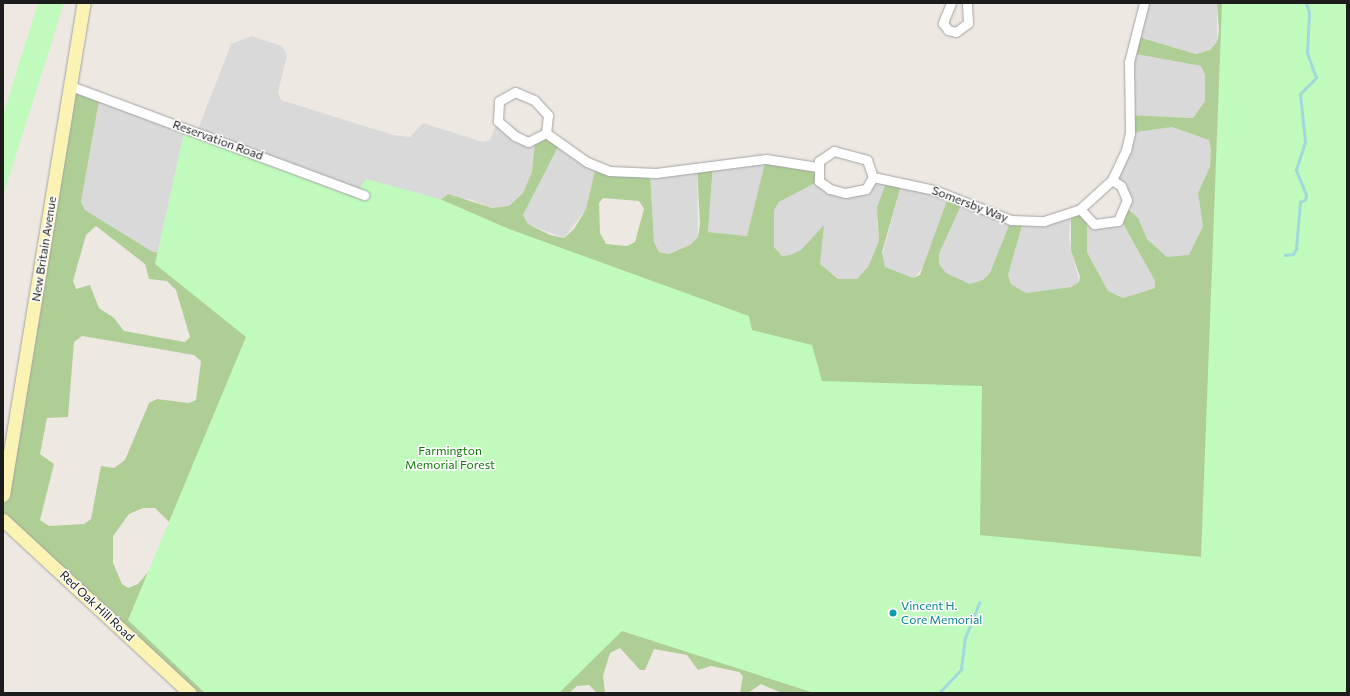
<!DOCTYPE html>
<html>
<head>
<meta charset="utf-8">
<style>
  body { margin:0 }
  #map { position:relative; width:1350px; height:696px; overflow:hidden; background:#eee8e2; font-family:Commissioner,sans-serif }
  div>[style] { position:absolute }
  .residential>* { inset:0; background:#dad9d9 }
  .forest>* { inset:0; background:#afce96 }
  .park>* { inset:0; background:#c1fabd }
  .stream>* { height:2.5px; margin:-1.25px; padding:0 1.25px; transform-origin:1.25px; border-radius:1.25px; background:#a1d8dc }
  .roads { filter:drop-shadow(0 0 1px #a3a3a3) drop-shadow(0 0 1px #a3a3a3) }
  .street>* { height:9px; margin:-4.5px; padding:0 4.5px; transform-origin:4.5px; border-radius:4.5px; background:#fff }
  .secondary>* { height:13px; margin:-6.5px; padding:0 6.5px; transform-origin:6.5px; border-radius:6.5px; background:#faf3b4 }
  .dots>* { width:11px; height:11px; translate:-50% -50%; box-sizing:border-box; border:2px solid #fff; border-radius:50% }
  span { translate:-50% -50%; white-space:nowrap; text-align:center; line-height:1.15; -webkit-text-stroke:3px #fff; paint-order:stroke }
  .street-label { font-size:12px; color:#1c1c1c }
  .park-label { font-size:12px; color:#127a0a }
  .culture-label { font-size:12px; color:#0d838f }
  .left { translate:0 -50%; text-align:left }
  .frame { position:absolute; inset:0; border:4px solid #1c1c1c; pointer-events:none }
</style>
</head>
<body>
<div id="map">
  <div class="residential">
    <i style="clip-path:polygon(1144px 3px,1217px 3px,1217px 42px,1210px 50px,1196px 54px,1135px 36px)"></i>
    <i style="clip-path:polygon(251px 36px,282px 46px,287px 55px,278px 92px,281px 100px,393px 135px,410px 137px,423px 123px,483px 142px,490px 140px,498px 121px,502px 127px,535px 141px,532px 172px,523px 193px,509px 206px,492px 208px,469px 199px,437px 203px,364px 195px,197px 132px,231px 44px)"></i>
    <i style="clip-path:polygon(1130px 53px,1201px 66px,1205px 75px,1205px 101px,1199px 112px,1193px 118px,1129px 115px)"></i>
    <i style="clip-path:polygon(100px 95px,185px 128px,162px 253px,153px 252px,85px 210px,81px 202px)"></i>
    <i style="clip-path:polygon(1172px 127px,1209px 140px,1211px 150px,1210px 165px,1198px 193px,1203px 226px,1189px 255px,1178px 259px,1167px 257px,1147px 239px,1115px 181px,1130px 133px)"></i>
    <i style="clip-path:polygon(560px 143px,596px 166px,586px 209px,564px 238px,528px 224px,523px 215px)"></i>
    <i style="clip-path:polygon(766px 159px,748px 236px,708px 232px,713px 164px)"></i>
    <i style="clip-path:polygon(697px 167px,698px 237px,690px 245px,669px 254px,659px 252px,654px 242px,650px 173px)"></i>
    <i style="clip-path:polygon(873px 177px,887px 180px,877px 222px,879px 241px,868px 267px,857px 279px,838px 279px,819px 264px,824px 226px,801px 250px,790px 255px,782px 256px,774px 247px,774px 210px,779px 202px,819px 181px,853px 194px)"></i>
    <i style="clip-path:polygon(902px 182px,949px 195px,924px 266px,913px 279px,885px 267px,881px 260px)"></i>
    <i style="clip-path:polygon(963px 201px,1011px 220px,990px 273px,983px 280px,970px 284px,946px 273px,939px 264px,939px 254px)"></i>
    <i style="clip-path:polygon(1071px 214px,1069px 239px,1079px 282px,1071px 287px,1026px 293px,1011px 284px,1008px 275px,1023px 222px)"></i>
    <i style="clip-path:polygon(1120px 218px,1155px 281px,1155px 288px,1123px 298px,1108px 291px,1087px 252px,1087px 220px)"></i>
  </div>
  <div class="forest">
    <i style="clip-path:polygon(evenodd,1217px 3px,1347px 3px,1347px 693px,782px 693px,761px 684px,748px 693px,740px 693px,743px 676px,739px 672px,711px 666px,698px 670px,687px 655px,654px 649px,645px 670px,640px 670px,620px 648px,610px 653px,603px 676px,605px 693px,597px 693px,589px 685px,577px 686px,569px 693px,190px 693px,3px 520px,3px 495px,71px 86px,100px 95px,81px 202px,85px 210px,153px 252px,161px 253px,165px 246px,185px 128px,347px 187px,437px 203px,448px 194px,492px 208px,509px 206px,523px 193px,532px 172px,535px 141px,546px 133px,560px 143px,523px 215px,528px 224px,550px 235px,564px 238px,574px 229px,586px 209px,596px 166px,650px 173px,654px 242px,659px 252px,669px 254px,690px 245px,698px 237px,700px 224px,697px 167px,713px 164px,708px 232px,747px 236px,766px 159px,817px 167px,819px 181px,779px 202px,774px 210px,774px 247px,782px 256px,790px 255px,801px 250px,824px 225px,820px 264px,838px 279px,857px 279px,868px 267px,879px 241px,877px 208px,887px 180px,902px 182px,882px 252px,885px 267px,913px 278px,920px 275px,949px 195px,963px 201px,939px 254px,939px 264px,946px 273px,970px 284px,983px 280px,990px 273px,1011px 220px,1023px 222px,1008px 275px,1011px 284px,1026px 293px,1071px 287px,1079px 282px,1080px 277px,1071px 250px,1071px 214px,1080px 209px,1087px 220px,1087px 252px,1108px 291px,1123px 298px,1155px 288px,1155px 281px,1120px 218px,1127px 208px,1138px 218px,1147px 239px,1167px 257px,1189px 255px,1203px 226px,1198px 193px,1210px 166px,1211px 150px,1209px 140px,1172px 127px,1130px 133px,1129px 115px,1193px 118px,1205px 101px,1205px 75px,1201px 66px,1130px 53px,1135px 36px,1196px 54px,1210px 50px,1217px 42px,1219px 31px,1217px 3px,603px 198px,639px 201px,644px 209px,635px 242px,627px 246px,606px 244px,600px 233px,599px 203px,603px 198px,1217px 3px,96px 226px,145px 264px,149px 279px,167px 281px,176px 290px,190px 337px,185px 342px,124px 331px,114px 318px,99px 308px,90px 285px,76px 289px,73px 281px,86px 235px,96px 226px,1217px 3px,82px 336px,194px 355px,201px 361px,196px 400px,189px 403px,157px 399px,149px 403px,125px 460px,114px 468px,101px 466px,91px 519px,84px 524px,49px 526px,40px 520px,54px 464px,40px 454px,47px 418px,68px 417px,74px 342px,82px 336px,1217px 3px,143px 508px,155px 508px,174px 527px,175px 540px,138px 584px,128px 588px,122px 584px,113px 563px,113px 536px,129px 514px,143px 508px)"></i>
  </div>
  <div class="park">
    <i style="clip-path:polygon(38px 3px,64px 3px,3px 196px,3px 115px)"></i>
    <i style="clip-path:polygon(1222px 3px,1347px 3px,1347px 693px,814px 693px,622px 631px,559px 693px,205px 693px,128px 620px,246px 337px,155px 264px,184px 132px,354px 197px,366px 179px,440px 199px,509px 229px,749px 316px,752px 330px,812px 345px,822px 381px,982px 386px,980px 535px,1201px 557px)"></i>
  </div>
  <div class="stream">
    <i style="left:1285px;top:255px;width:8px;rotate:-7deg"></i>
    <i style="left:1293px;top:254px;width:6px;rotate:-59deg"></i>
    <i style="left:1296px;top:249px;width:47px;rotate:-85.1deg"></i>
    <i style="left:1300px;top:202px;width:5px;rotate:-22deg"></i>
    <i style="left:1305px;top:200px;width:5px;rotate:-79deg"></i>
    <i style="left:1306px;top:195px;width:27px;rotate:-112deg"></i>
    <i style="left:1296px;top:170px;width:29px;rotate:-72deg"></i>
    <i style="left:1305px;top:142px;width:48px;rotate:-95.9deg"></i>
    <i style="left:1300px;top:94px;width:23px;rotate:-45deg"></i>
    <i style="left:1316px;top:78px;width:27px;rotate:-110deg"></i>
    <i style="left:1307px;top:53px;width:40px;rotate:-87.1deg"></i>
    <i style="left:1309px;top:13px;width:10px;rotate:-107deg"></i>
    <i style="left:939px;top:693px;width:33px;rotate:-47deg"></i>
    <i style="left:961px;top:669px;width:31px;rotate:-83deg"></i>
    <i style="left:965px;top:638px;width:38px;rotate:-68deg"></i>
  </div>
  <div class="roads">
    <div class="street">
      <i style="left:951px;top:3px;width:22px;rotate:112deg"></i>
      <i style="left:943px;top:23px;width:9px;rotate:54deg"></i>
      <i style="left:948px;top:30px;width:8px;rotate:14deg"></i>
      <i style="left:956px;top:32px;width:15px;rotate:-37deg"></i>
      <i style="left:968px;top:23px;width:20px;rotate:-93deg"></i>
      <i style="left:71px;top:86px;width:313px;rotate:20.4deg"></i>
      <i style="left:546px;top:133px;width:20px;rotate:153deg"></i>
      <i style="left:528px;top:142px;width:14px;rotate:-155deg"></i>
      <i style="left:515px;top:136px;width:23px;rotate:-139deg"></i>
      <i style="left:498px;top:121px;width:20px;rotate:-87deg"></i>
      <i style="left:499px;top:101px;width:18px;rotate:-29deg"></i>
      <i style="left:515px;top:92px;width:21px;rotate:23deg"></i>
      <i style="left:534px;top:100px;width:21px;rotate:47deg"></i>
      <i style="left:548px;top:115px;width:18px;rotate:96deg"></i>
      <i style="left:546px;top:133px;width:50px;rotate:35.3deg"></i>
      <i style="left:587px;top:162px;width:24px;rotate:22deg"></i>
      <i style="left:609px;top:171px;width:47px;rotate:2.4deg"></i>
      <i style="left:656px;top:173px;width:111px;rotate:-7.3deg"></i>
      <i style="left:766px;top:159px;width:52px;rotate:8.9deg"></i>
      <i style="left:834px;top:151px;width:34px;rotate:15deg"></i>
      <i style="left:867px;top:160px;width:18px;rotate:71deg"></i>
      <i style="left:873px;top:177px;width:14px;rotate:120deg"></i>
      <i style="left:866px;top:189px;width:21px;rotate:169deg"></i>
      <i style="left:845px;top:193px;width:16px;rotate:-165deg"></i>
      <i style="left:830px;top:189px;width:14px;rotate:-144deg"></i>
      <i style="left:819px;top:181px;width:20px;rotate:-90deg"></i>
      <i style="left:819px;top:161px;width:18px;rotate:-34deg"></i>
      <i style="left:873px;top:177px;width:62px;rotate:12deg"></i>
      <i style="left:934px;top:190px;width:83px;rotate:21.3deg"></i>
      <i style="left:1011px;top:220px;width:33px;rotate:2deg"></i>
      <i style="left:1044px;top:221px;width:38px;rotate:-18deg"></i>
      <i style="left:1080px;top:209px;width:43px;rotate:-42.2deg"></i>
      <i style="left:1112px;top:180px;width:33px;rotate:-65deg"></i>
      <i style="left:1126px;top:150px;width:17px;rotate:-77deg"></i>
      <i style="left:1130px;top:133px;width:71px;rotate:-90.8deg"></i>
      <i style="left:1129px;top:62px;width:61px;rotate:-75.7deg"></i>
      <i style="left:1080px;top:209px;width:21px;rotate:47deg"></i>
      <i style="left:1094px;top:224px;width:24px;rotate:-7deg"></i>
      <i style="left:1118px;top:221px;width:23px;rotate:-67deg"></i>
      <i style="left:1127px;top:200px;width:15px;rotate:-113deg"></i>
      <i style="left:1121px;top:186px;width:11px;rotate:-146deg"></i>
    </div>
    <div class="secondary">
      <i style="left:3px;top:495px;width:499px;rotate:-80.7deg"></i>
      <i style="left:3px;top:520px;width:255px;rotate:42.8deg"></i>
    </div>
  </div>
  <div class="dots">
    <i style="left:893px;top:613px;background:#0f9aa8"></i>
  </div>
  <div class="street-label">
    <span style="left:218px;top:140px;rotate:20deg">Reservation Road</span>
    <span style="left:970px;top:204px;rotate:21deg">Somersby Way</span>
    <span style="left:44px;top:249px;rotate:-81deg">New Britain Avenue</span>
    <span style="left:97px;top:606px;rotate:43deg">Red Oak Hill Road</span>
  </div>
  <div class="park-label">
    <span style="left:450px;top:458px">Farmington<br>Memorial Forest</span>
  </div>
  <div class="culture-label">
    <span class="left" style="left:901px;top:613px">Vincent H.<br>Core Memorial</span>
  </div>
  <div class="frame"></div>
</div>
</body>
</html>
